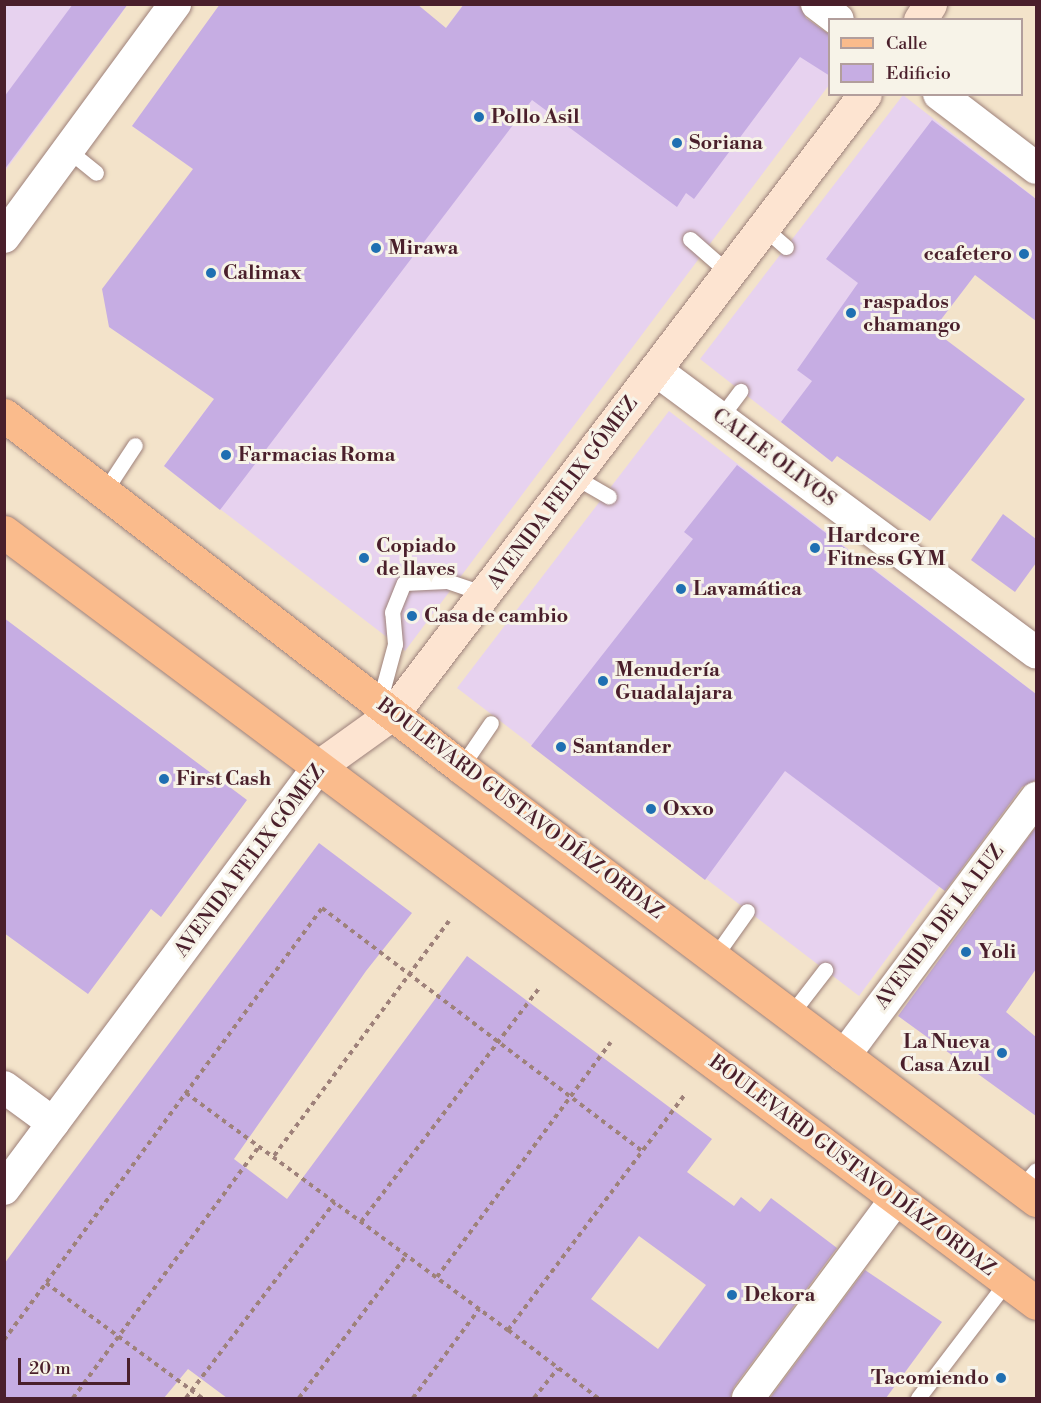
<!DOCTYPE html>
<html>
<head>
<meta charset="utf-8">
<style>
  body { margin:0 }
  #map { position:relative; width:1041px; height:1403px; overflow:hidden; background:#f3e3ca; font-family:"Libre Bodoni",serif }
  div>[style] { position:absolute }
  .built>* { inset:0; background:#e7d2ef }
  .building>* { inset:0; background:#c6ade3 }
  .path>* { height:4px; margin-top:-2px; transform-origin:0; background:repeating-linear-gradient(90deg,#9e817a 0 4.5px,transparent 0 9px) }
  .roads { filter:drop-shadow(0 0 2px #9e817a) drop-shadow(0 0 2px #9e817a) }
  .service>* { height:15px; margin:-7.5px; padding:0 7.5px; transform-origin:7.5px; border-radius:7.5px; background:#fff }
  .minor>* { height:32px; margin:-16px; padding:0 16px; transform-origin:16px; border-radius:16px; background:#fff }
  .secondary>* { height:33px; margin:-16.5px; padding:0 16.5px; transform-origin:16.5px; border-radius:16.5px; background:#fde4d1 }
  .primary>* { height:33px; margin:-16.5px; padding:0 16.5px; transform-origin:16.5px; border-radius:16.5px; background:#fabb8c }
  .dots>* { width:16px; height:16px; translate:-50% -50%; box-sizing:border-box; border:3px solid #f7f3e8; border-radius:50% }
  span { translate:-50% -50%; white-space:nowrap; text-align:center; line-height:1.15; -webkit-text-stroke:6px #f7f3e8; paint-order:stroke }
  .poi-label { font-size:20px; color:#4a1f2b; font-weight:700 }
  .left { translate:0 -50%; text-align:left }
  .right { translate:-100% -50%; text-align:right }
  .street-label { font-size:20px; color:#4a1f2b }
  .frame { position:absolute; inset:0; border:6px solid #4a1f2b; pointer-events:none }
  .legend { position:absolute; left:828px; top:18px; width:195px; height:78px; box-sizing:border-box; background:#f7f3e8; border:2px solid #b29e9c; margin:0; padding:8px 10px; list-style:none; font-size:18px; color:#4a1f2b }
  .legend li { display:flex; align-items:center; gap:12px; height:30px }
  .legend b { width:30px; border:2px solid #b29e9c }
  .scale { position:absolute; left:18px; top:1358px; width:112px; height:27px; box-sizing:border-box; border:3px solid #4a1f2b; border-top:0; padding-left:8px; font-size:18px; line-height:21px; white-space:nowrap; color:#4a1f2b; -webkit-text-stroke:4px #f7f3e8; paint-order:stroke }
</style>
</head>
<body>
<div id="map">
  <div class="built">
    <i style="clip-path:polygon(464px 4px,788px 5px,829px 35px,829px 85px,405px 651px,164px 466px,320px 257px,132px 126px,172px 74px,426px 54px)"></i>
    <i style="clip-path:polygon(5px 5px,114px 5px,123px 11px,5px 171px)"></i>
    <i style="clip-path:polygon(903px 95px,1034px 197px,832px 462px,700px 359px)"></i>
    <i style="clip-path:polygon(669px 411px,1036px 694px,1036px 756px,859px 996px,457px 688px)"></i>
  </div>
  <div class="building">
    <i style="clip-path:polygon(73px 4px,128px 4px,4px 170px,4px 97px)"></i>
    <i style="clip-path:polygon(220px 4px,417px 4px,446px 28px,464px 4px,799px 4px,806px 18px,830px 35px,830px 76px,800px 57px,694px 199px,686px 193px,677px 207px,532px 100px,220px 510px,164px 466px,214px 399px,109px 327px,102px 289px,193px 169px,132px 126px)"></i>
    <i style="clip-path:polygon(932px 120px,1036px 199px,1036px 321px,975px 275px,933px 330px,1025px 399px,930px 521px,837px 456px,832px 462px,781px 422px,812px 381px,797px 370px,858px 283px,826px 259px)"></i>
    <i style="clip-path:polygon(737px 465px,1036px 694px,1036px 780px,1022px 787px,945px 891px,785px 771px,705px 880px,531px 746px,693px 539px,684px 532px)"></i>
    <i style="clip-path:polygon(1003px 514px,1036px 539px,1036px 563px,1015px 592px,971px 560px)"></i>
    <i style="clip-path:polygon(4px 618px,247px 800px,161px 917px,151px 909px,88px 994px,4px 933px)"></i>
    <i style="clip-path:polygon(1036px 827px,1036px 969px,1006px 1012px,1036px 1037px,1036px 1116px,898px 1016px)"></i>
    <i style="clip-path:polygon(evenodd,319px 843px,412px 913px,366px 971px,234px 1159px,287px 1199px,467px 956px,712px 1139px,687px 1172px,734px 1206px,741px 1197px,760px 1212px,771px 1198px,837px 1248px,734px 1387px,730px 1398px,227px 1398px,188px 1369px,164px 1398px,4px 1398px,4px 1264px,319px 843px,639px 1236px,706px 1285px,658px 1349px,591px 1299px,639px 1236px)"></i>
    <i style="clip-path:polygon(865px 1270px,942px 1322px,886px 1398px,770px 1398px)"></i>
  </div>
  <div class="path">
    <i style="left:449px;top:921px;width:294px;rotate:126.7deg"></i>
    <i style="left:273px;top:1157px;width:292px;rotate:36.4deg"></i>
    <i style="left:186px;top:1093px;width:108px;rotate:36.3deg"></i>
    <i style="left:361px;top:1222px;width:294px;rotate:-52.7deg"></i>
    <i style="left:437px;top:1277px;width:292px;rotate:-53.5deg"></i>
    <i style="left:46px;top:1283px;width:194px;rotate:36.4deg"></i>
    <i style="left:4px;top:1340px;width:536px;rotate:-53.64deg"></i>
    <i style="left:322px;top:908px;width:402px;rotate:37.2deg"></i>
    <i style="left:73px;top:1398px;width:312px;rotate:-53.5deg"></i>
    <i style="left:186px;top:1398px;width:246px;rotate:-52.8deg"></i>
    <i style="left:299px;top:1398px;width:178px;rotate:-53deg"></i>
    <i style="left:413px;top:1398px;width:111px;rotate:-53.4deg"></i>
    <i style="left:534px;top:1398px;width:38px;rotate:-51deg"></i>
    <i style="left:598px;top:1398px;width:113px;rotate:-142.9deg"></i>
    <i style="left:508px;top:1330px;width:293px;rotate:-53.1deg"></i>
  </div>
  <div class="roads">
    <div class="service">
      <i style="left:68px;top:150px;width:36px;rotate:39deg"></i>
      <i style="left:764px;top:228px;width:29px;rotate:41deg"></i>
      <i style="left:690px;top:239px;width:53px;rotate:41.2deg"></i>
      <i style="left:720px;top:418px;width:34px;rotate:-53deg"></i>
      <i style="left:575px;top:477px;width:39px;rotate:30deg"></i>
      <i style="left:104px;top:492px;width:56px;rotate:-56.6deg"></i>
      <i style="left:379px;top:703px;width:61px;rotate:-74.8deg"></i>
      <i style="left:395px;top:644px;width:32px;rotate:-95deg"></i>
      <i style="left:392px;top:612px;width:31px;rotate:-68deg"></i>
      <i style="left:404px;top:583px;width:43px;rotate:-2.7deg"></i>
      <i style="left:447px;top:581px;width:40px;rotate:18.9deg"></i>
      <i style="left:461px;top:767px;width:53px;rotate:-55.7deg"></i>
      <i style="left:715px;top:956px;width:55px;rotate:-54.6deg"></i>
      <i style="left:791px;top:1014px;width:56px;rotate:-52.3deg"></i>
      <i style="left:1021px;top:1188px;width:23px;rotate:-50deg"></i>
      <i style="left:918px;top:1398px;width:147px;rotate:-52.7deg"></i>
    </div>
    <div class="minor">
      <i style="left:817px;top:4px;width:26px;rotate:37deg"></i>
      <i style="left:939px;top:94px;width:122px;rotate:37.3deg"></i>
      <i style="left:4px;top:237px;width:289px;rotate:-53.7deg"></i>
      <i style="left:657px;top:371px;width:472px;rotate:36.6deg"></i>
      <i style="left:844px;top:1056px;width:322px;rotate:-53.3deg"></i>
      <i style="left:4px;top:1087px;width:61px;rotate:36.3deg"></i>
      <i style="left:4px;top:1189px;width:527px;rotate:-53.33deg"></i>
      <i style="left:748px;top:1398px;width:247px;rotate:-53.4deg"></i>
    </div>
    <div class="secondary">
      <i style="left:920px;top:20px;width:19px;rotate:-58deg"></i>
      <i style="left:319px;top:766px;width:91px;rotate:-35.6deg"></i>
      <i style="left:393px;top:713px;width:778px;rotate:-52.67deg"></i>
    </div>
    <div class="primary">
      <i style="left:4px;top:415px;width:577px;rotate:37.6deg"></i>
      <i style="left:461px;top:767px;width:720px;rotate:36.98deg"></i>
      <i style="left:4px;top:532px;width:1288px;rotate:36.76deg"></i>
    </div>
  </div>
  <div class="dots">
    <i style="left:479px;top:117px;background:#1f6fb2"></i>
    <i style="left:677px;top:143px;background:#1f6fb2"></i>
    <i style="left:376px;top:248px;background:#1f6fb2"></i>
    <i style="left:1024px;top:254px;background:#1f6fb2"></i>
    <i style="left:211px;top:273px;background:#1f6fb2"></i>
    <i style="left:851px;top:313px;background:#1f6fb2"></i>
    <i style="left:226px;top:455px;background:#1f6fb2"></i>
    <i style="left:815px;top:548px;background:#1f6fb2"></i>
    <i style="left:364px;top:558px;background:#1f6fb2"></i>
    <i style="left:681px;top:589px;background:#1f6fb2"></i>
    <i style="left:412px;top:616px;background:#1f6fb2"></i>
    <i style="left:603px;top:681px;background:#1f6fb2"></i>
    <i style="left:561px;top:747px;background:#1f6fb2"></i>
    <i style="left:164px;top:779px;background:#1f6fb2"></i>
    <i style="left:651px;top:809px;background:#1f6fb2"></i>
    <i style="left:966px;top:952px;background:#1f6fb2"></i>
    <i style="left:1002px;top:1053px;background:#1f6fb2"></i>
    <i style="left:732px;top:1295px;background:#1f6fb2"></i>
    <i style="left:1001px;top:1378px;background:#1f6fb2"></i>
  </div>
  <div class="poi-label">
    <span class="left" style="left:491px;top:117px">Pollo Asil</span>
    <span class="left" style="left:689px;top:143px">Soriana</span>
    <span class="left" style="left:388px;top:248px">Mirawa</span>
    <span class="right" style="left:1012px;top:254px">ccafetero</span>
    <span class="left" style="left:223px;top:273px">Calimax</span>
    <span class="left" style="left:863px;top:314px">raspados<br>chamango</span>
    <span class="left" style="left:238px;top:455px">Farmacias Roma</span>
    <span class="left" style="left:827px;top:548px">Hardcore<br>Fitness GYM</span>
    <span class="left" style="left:376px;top:558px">Copiado<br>de llaves</span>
    <span class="left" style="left:693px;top:589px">Lavamática</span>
    <span class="left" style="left:424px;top:616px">Casa de cambio</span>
    <span class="left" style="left:615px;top:682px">Menudería<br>Guadalajara</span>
    <span class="left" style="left:573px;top:747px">Santander</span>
    <span class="left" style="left:176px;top:779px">First Cash</span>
    <span class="left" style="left:663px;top:809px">Oxxo</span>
    <span class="left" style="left:978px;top:952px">Yoli</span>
    <span class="right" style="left:990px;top:1054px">La Nueva<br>Casa Azul</span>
    <span class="left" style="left:744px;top:1295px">Dekora</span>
    <span class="right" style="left:989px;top:1378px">Tacomiendo</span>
  </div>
  <div class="street-label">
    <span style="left:774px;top:458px;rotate:37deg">CALLE OLIVOS</span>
    <span style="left:563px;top:493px;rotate:-53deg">AVENIDA FELIX GÓMEZ</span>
    <span style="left:520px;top:809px;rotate:37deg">BOULEVARD GUSTAVO DÍAZ ORDAZ</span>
    <span style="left:250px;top:861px;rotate:-53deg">AVENIDA FELIX GÓMEZ</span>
    <span style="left:940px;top:927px;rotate:-53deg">AVENIDA DE LA LUZ</span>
    <span style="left:852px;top:1166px;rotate:37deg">BOULEVARD GUSTAVO DÍAZ ORDAZ</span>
  </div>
  <div class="frame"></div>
  <ul class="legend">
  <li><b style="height:8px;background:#fabb8c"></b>Calle</li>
  <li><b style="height:16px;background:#c6ade3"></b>Edificio</li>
  </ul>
  <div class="scale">20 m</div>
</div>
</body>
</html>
